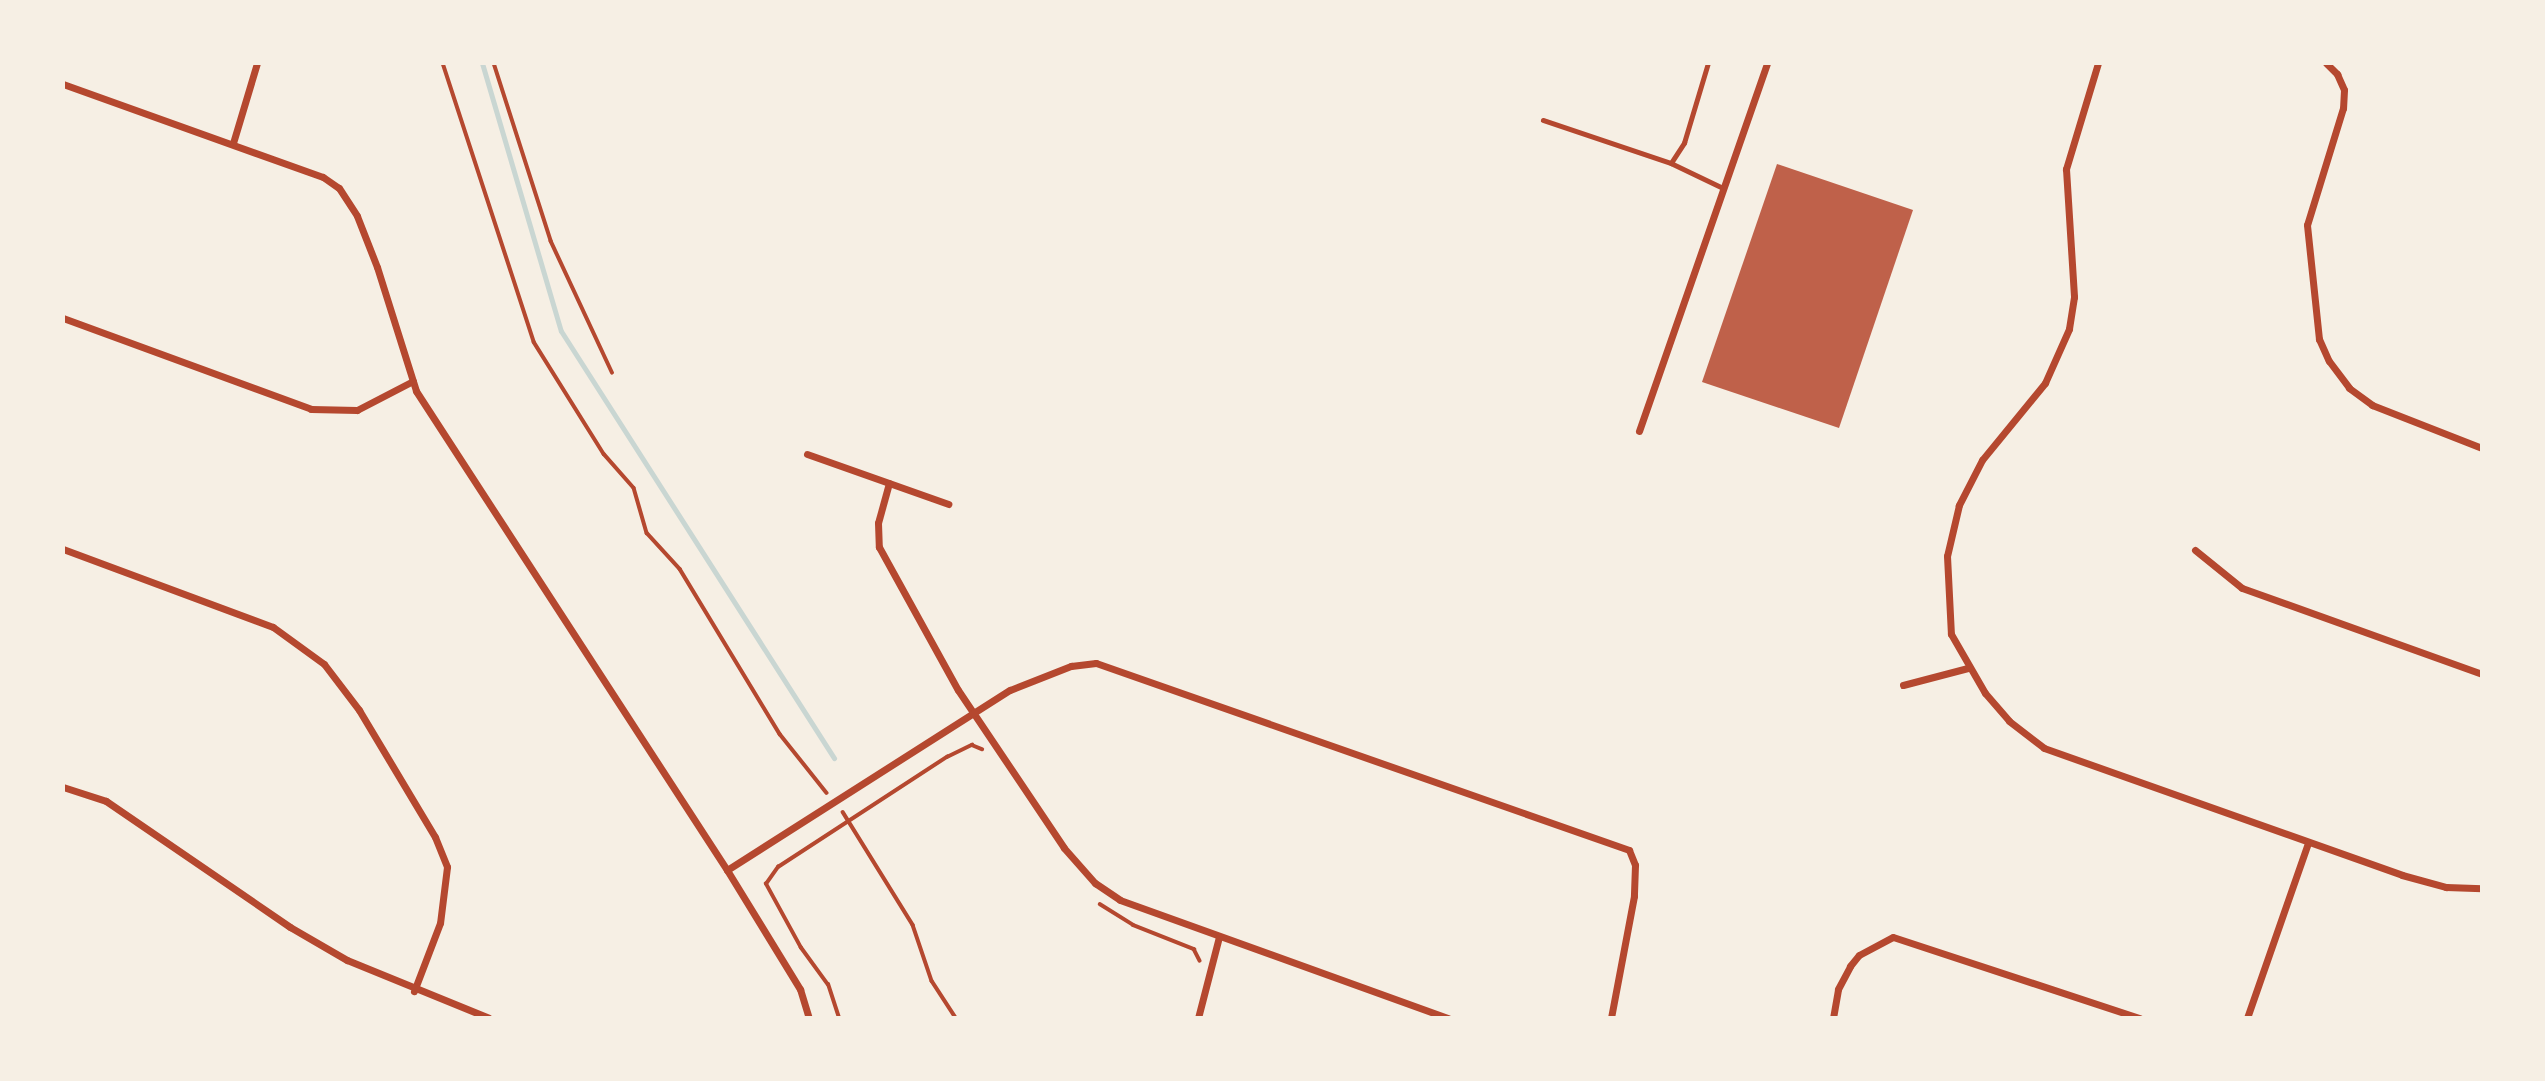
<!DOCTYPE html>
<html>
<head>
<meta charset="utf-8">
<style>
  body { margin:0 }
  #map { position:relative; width:2545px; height:1081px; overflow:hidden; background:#f6efe4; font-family:"Roboto Condensed",sans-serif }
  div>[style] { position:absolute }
  .stream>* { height:5px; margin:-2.5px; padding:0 2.5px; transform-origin:2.5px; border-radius:2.5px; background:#c9d6d2 }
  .building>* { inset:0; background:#bf614a }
  .path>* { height:3.5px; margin:-1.75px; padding:0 1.75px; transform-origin:1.75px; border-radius:1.75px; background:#b5482f }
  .service>* { height:4.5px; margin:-2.25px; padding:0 2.25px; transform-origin:2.25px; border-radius:2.25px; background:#b5482f }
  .minor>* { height:7px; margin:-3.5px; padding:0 3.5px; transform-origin:3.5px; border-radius:3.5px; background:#b5482f }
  span { translate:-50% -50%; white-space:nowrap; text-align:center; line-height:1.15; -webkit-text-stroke:5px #f6efe4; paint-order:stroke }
  .frame { position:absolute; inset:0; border:65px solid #f6efe4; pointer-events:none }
</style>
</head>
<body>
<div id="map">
  <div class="stream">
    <i style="left:482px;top:63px;width:279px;rotate:73.6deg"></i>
    <i style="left:561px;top:331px;width:507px;rotate:57.41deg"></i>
  </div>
  <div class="building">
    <i style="clip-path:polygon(1777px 164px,1913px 210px,1839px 428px,1702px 382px)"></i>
  </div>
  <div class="path">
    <i style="left:443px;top:63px;width:293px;rotate:71.9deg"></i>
    <i style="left:534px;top:342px;width:132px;rotate:58deg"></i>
    <i style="left:604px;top:454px;width:45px;rotate:48.6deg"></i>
    <i style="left:634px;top:488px;width:47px;rotate:73.9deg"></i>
    <i style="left:647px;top:533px;width:49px;rotate:47.5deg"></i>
    <i style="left:680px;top:569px;width:193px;rotate:58.8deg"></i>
    <i style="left:780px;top:734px;width:75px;rotate:51.5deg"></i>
    <i style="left:494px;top:63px;width:187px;rotate:72.2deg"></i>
    <i style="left:551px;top:241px;width:145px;rotate:65deg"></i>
    <i style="left:843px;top:812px;width:133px;rotate:58.2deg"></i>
    <i style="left:913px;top:925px;width:59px;rotate:71.3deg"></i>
    <i style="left:932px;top:981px;width:44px;rotate:57deg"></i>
    <i style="left:1100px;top:904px;width:39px;rotate:32deg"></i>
    <i style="left:1133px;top:925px;width:66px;rotate:21.5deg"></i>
    <i style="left:1194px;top:949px;width:13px;rotate:63deg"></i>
    <i style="left:839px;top:1018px;width:35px;rotate:-108deg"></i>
    <i style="left:828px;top:985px;width:46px;rotate:-126.1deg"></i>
    <i style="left:801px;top:948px;width:73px;rotate:-118.7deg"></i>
    <i style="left:766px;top:884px;width:21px;rotate:-55deg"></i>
    <i style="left:778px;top:867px;width:202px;rotate:-33.1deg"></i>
    <i style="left:947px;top:757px;width:28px;rotate:-26deg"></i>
    <i style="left:972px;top:745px;width:11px;rotate:22deg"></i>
  </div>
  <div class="service">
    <i style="left:1543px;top:120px;width:135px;rotate:18.6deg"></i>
    <i style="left:1671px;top:163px;width:24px;rotate:-57deg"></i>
    <i style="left:1684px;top:143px;width:84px;rotate:-73.3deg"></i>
    <i style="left:1671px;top:163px;width:58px;rotate:25.7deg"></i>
  </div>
  <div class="minor">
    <i style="left:2098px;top:63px;width:111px;rotate:106.8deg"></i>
    <i style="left:2066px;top:169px;width:128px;rotate:86.4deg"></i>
    <i style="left:2074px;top:297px;width:32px;rotate:99deg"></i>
    <i style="left:2069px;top:329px;width:59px;rotate:114deg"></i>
    <i style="left:2045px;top:383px;width:99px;rotate:129.3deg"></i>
    <i style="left:1982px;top:460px;width:51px;rotate:117.1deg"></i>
    <i style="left:1959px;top:505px;width:52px;rotate:103.2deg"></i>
    <i style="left:1947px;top:556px;width:78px;rotate:87.1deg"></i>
    <i style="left:1951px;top:634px;width:68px;rotate:60deg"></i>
    <i style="left:1985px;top:693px;width:37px;rotate:49deg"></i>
    <i style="left:2009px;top:721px;width:44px;rotate:37.6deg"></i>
    <i style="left:2044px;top:748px;width:380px;rotate:19.5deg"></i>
    <i style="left:2402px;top:875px;width:46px;rotate:15.3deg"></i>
    <i style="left:2446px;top:887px;width:36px;rotate:2deg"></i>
    <i style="left:2326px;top:63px;width:16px;rotate:45deg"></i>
    <i style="left:2337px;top:74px;width:17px;rotate:66deg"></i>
    <i style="left:2344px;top:90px;width:18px;rotate:93deg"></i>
    <i style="left:2343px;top:108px;width:122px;rotate:107.1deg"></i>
    <i style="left:2307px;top:225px;width:115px;rotate:84deg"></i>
    <i style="left:2319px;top:339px;width:24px;rotate:66deg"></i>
    <i style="left:2329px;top:361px;width:34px;rotate:53deg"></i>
    <i style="left:2349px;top:388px;width:29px;rotate:36deg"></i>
    <i style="left:2372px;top:405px;width:118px;rotate:21.4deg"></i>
    <i style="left:63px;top:84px;width:276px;rotate:19.7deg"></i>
    <i style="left:323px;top:177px;width:19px;rotate:35deg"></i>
    <i style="left:339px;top:188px;width:33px;rotate:57deg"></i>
    <i style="left:357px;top:216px;width:55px;rotate:68.6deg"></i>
    <i style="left:377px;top:267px;width:130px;rotate:72.5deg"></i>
    <i style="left:416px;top:391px;width:571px;rotate:57.01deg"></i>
    <i style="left:727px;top:870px;width:140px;rotate:58.5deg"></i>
    <i style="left:800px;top:989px;width:30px;rotate:73deg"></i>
    <i style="left:233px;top:143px;width:84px;rotate:-73.3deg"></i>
    <i style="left:63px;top:318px;width:264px;rotate:20.1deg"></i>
    <i style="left:311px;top:409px;width:46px;rotate:1.2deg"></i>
    <i style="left:357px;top:410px;width:63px;rotate:-27.4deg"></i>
    <i style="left:1639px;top:431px;width:390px;rotate:-70.8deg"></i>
    <i style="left:807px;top:454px;width:150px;rotate:19.5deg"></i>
    <i style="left:889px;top:483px;width:41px;rotate:105.4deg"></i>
    <i style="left:878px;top:523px;width:24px;rotate:88deg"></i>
    <i style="left:879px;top:547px;width:163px;rotate:61.1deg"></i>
    <i style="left:958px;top:690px;width:190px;rotate:56.1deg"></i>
    <i style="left:1064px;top:848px;width:47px;rotate:48.5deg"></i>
    <i style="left:1095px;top:883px;width:30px;rotate:34deg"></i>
    <i style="left:1120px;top:900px;width:349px;rotate:19.8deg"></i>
    <i style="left:63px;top:549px;width:224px;rotate:20.4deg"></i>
    <i style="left:273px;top:627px;width:63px;rotate:36deg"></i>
    <i style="left:324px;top:664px;width:58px;rotate:52.7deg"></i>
    <i style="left:359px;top:710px;width:148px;rotate:59.1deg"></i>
    <i style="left:435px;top:837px;width:32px;rotate:68deg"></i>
    <i style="left:447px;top:867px;width:56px;rotate:97.1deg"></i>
    <i style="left:440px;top:923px;width:73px;rotate:110.9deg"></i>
    <i style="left:2195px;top:550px;width:60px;rotate:39deg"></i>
    <i style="left:2242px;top:588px;width:255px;rotate:19.7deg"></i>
    <i style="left:1903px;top:685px;width:67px;rotate:-14.7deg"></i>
    <i style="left:63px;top:787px;width:45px;rotate:18deg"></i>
    <i style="left:106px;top:801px;width:223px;rotate:34.4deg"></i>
    <i style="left:290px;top:927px;width:66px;rotate:30.1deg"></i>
    <i style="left:347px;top:960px;width:153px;rotate:22.2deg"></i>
    <i style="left:727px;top:870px;width:335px;rotate:-32.5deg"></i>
    <i style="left:1010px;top:690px;width:66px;rotate:-21.5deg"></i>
    <i style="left:1071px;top:666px;width:25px;rotate:-7deg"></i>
    <i style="left:1096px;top:663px;width:565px;rotate:19.33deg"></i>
    <i style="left:1629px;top:850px;width:16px;rotate:68deg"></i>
    <i style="left:1635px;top:865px;width:31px;rotate:92deg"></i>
    <i style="left:1634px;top:896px;width:124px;rotate:100.7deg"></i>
    <i style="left:1198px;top:1018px;width:84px;rotate:-75.5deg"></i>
    <i style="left:1833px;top:1018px;width:29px;rotate:-80deg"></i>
    <i style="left:1838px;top:989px;width:26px;rotate:-62deg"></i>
    <i style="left:1850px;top:966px;width:14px;rotate:-51deg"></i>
    <i style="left:1859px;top:955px;width:38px;rotate:-28deg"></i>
    <i style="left:1893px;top:937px;width:260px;rotate:18.2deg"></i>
    <i style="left:2247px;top:1018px;width:185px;rotate:-70.8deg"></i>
  </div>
  <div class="frame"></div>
</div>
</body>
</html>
